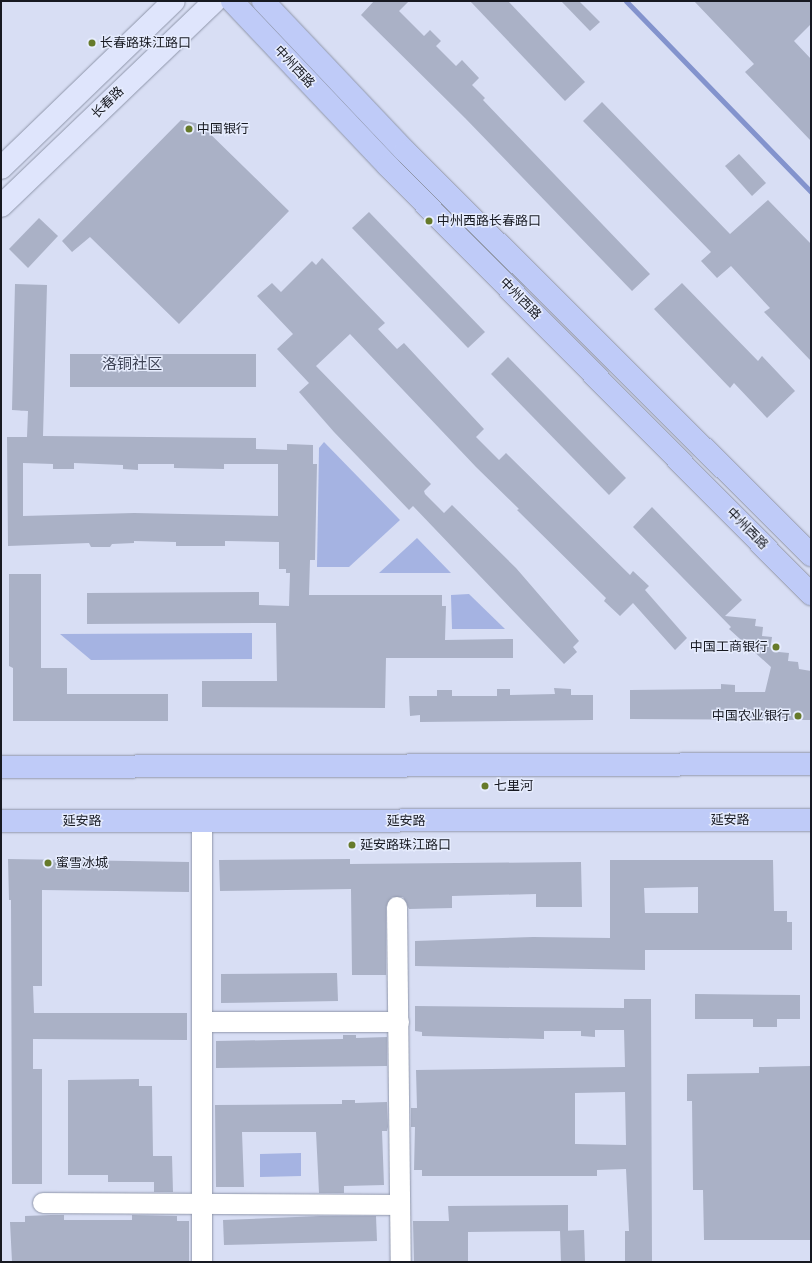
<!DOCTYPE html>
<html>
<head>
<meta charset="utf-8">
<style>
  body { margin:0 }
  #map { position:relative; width:812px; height:1263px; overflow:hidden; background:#d8def4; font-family:"Sofia Sans Condensed","Noto Sans SC",sans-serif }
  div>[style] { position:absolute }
  .green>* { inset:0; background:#a5b3e2 }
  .stream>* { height:5px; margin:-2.5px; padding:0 2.5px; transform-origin:2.5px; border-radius:2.5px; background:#8393cd }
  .building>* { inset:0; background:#aab1c6 }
  .roads { filter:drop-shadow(0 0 1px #8f96aa) drop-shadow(0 0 1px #8f96aa) }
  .street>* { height:20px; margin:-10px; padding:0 10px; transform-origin:10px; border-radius:10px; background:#fff }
  .secondary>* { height:22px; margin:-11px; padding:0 11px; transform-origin:11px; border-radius:11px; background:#dfe5fc }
  .primary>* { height:22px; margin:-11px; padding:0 11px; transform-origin:11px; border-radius:11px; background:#bfcbf8 }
  .dots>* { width:11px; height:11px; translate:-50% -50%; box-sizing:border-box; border:2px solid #e6ecfd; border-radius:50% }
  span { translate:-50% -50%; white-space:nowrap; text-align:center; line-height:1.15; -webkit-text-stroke:3px #e6ecfd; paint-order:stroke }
  .poi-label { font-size:13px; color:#171921 }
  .left { translate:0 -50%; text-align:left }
  .right { translate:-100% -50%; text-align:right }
  .street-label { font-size:13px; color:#171921 }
  .quarter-label { font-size:15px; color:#3e4355 }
  .frame { position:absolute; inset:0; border:2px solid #171921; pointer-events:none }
</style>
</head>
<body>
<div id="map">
  <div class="green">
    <i style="clip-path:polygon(324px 442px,400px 520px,349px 567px,317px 567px,319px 448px)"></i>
    <i style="clip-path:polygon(417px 538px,451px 573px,379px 573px)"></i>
    <i style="clip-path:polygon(469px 594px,505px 629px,452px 629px,451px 595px)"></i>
    <i style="clip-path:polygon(252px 633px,252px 659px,91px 660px,60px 634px)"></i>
    <i style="clip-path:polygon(301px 1153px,301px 1176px,260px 1177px,260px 1154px)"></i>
  </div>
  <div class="stream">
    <i style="left:626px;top:1px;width:266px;rotate:45.9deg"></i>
  </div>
  <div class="building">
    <i style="clip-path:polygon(374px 1px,409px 1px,399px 11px,424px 36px,430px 30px,441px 41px,436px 46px,456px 66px,462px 60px,479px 78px,472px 85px,485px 98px,483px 100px,650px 274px,632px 291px,465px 118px,361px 15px)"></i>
    <i style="clip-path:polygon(470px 1px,508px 1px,585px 82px,565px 101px)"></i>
    <i style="clip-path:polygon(561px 1px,579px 1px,600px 22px,590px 31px)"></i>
    <i style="clip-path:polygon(694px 1px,811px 1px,811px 24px,794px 41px,811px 59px,811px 141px,745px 72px,754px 64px)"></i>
    <i style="clip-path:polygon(602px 102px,730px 234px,768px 200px,811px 244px,811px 361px,764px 312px,770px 308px,731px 266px,717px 278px,701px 261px,711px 252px,583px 121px)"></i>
    <i style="clip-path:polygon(181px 120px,200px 124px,289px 211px,179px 324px,90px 237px,72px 252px,62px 241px)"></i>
    <i style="clip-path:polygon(739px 154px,766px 183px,752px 196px,725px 166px)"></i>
    <i style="clip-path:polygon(369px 212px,485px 332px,468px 348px,352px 228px)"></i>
    <i style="clip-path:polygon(39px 218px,58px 236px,28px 268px,9px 249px)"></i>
    <i style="clip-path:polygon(322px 258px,385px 323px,378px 329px,397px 349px,404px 343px,484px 429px,476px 437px,499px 460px,506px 453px,630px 575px,633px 571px,649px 586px,645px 590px,687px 638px,675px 650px,633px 603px,620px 616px,604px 601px,606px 598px,517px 510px,519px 509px,476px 467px,350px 334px,316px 366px,431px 484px,424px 491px,425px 494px,444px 513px,452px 505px,516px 568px,579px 641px,573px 647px,577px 652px,564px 664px,413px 506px,409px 510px,334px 432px,299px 392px,309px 383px,277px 349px,293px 334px,257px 296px,272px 283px,281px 292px,312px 261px,316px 265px)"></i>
    <i style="clip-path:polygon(682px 283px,758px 361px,762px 356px,795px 391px,767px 418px,734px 383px,730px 388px,654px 309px)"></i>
    <i style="clip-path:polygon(evenodd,15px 284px,47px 285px,43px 436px,256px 438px,256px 449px,287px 450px,287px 444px,313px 445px,313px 464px,317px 464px,315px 560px,310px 560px,309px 595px,442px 595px,442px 606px,446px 606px,445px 640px,513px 639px,513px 658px,386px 658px,385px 708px,202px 707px,202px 681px,277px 681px,276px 623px,87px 624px,87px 593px,259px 592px,259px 605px,289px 606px,290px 573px,286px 573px,286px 569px,279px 569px,279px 542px,225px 541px,225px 546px,176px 546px,176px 542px,134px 541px,134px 543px,112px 544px,110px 547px,91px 547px,89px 543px,8px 546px,7px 437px,27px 437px,28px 411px,12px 410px,15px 284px,23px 463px,53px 464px,53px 469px,74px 469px,74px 463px,123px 465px,123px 469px,138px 470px,138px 464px,174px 464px,174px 468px,224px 469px,224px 464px,278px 464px,278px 516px,134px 513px,23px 516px,23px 463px)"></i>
    <i style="clip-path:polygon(70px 354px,256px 354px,256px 387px,70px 387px)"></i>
    <i style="clip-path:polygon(508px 357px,626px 478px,609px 495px,491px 374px)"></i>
    <i style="clip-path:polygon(652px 507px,742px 600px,725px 616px,756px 619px,755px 626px,763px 627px,762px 636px,772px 637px,771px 644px,780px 645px,779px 652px,789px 653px,788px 661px,798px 662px,799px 669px,811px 671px,811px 720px,630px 719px,630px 690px,721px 689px,721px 684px,735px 685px,735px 692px,765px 692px,771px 667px,729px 629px,731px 627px,633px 527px)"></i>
    <i style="clip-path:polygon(9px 574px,41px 574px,41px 668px,67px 668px,67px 694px,168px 694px,168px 721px,13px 721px,13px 668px,9px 666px)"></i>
    <i style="clip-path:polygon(554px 688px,571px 689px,571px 695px,593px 695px,593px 720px,420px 722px,420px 715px,410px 716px,409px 696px,437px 696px,437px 690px,452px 690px,452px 696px,497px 696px,497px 689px,510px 689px,510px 695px,555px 694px)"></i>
    <i style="clip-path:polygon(8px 859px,189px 862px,189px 892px,42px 890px,42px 986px,33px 986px,34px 1013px,187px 1013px,187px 1040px,33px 1039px,33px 1069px,42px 1069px,42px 1184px,12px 1184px,11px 900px,9px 900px)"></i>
    <i style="clip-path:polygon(350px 859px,350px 864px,581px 862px,582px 907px,536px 907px,536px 894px,452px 896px,452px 908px,409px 909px,403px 897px,392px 897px,386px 907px,386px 975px,352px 975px,351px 889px,220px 891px,219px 860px)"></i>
    <i style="clip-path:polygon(evenodd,610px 860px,773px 860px,774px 911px,787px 911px,787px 922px,792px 922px,792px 950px,645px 950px,645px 970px,415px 966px,415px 941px,533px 937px,610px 938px,610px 860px,698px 887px,698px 913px,645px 913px,644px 888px,698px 887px)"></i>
    <i style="clip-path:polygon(337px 973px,338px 1001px,221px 1003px,221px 974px)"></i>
    <i style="clip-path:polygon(695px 994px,800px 995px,800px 1019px,777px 1019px,777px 1027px,753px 1027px,753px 1019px,695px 1019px)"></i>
    <i style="clip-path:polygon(evenodd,624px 999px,651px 999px,652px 1262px,625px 1262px,625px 1231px,629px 1231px,626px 1169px,597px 1170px,597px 1176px,422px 1176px,422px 1170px,414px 1170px,415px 1127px,411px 1127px,411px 1108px,417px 1108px,416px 1070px,625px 1067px,624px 1030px,595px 1030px,595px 1037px,581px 1036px,581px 1031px,544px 1031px,544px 1039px,422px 1036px,422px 1032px,415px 1031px,415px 1006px,624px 1008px,624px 999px,625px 1092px,626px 1145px,575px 1144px,575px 1093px,625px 1092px)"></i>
    <i style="clip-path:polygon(343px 1035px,356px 1035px,356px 1038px,387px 1037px,387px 1066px,216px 1068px,216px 1041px,343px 1039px)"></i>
    <i style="clip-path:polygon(811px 1066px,811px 1240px,704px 1240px,703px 1190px,693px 1190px,692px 1101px,687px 1101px,687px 1074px,759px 1073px,759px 1067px)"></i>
    <i style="clip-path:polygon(139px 1079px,139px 1086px,152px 1086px,153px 1156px,172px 1156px,173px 1192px,154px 1192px,154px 1182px,108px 1182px,108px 1175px,68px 1175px,68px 1080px)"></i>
    <i style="clip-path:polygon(342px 1100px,355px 1100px,355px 1103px,387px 1102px,388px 1127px,387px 1131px,382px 1131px,384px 1185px,344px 1186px,344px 1193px,319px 1193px,316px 1132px,242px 1132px,244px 1187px,216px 1187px,215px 1105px,342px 1104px)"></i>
    <i style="clip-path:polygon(568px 1205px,568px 1231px,468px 1232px,468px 1262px,414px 1262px,413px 1221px,449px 1221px,448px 1206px)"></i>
    <i style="clip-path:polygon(51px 1215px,64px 1215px,64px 1220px,132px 1220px,132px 1215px,177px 1216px,177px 1221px,189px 1221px,189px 1262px,12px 1262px,10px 1222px,25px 1222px,25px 1216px)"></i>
    <i style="clip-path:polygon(320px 1216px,376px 1216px,377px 1241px,224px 1245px,223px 1220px)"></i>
    <i style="clip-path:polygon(584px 1230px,585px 1262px,561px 1262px,560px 1231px)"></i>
  </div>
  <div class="roads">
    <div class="street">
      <i style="left:202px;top:821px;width:441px;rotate:90deg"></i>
      <i style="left:397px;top:907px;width:355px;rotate:89.4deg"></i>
      <i style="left:203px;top:1022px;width:196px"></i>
      <i style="left:43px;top:1203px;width:357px;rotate:0.3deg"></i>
    </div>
    <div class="secondary">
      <i style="left:1px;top:168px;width:240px;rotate:-44deg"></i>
      <i style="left:1px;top:206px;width:296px;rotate:-43.8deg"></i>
    </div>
    <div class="primary">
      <i style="left:232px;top:1px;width:227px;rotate:46.6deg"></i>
      <i style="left:388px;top:166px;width:602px;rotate:45.34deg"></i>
      <i style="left:263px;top:1px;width:207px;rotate:46.6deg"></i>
      <i style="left:405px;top:151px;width:573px;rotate:44.86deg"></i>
      <i style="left:1px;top:767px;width:810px;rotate:-0.21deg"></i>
      <i style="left:1px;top:821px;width:810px;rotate:-0.07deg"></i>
    </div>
  </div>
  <div class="dots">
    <i style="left:92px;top:43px;background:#667a2a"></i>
    <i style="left:189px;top:129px;background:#667a2a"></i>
    <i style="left:429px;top:221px;background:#667a2a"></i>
    <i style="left:776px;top:647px;background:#667a2a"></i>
    <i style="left:798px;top:716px;background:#667a2a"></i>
    <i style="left:485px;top:786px;background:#667a2a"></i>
    <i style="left:352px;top:845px;background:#667a2a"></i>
    <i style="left:48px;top:863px;background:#667a2a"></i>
  </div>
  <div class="poi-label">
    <span class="left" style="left:100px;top:43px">长春路珠江路口</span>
    <span class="left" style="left:197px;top:129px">中国银行</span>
    <span class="left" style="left:437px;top:221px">中州西路长春路口</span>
    <span class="right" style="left:768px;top:647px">中国工商银行</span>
    <span class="right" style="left:790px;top:716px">中国农业银行</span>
    <span class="left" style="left:494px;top:786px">七里河</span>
    <span class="left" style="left:360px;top:845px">延安路珠江路口</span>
    <span class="left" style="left:56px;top:863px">蜜雪冰城</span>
  </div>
  <div class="street-label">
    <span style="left:294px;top:67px;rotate:47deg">中州西路</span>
    <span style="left:108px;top:103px;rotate:-44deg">长春路</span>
    <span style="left:520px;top:299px;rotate:45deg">中州西路</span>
    <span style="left:747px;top:529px;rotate:45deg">中州西路</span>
    <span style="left:730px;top:820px">延安路</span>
    <span style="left:82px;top:821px">延安路</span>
    <span style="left:406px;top:821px">延安路</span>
  </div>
  <div class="quarter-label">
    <span style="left:132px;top:365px">洛铜社区</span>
  </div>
  <div class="frame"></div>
</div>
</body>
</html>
